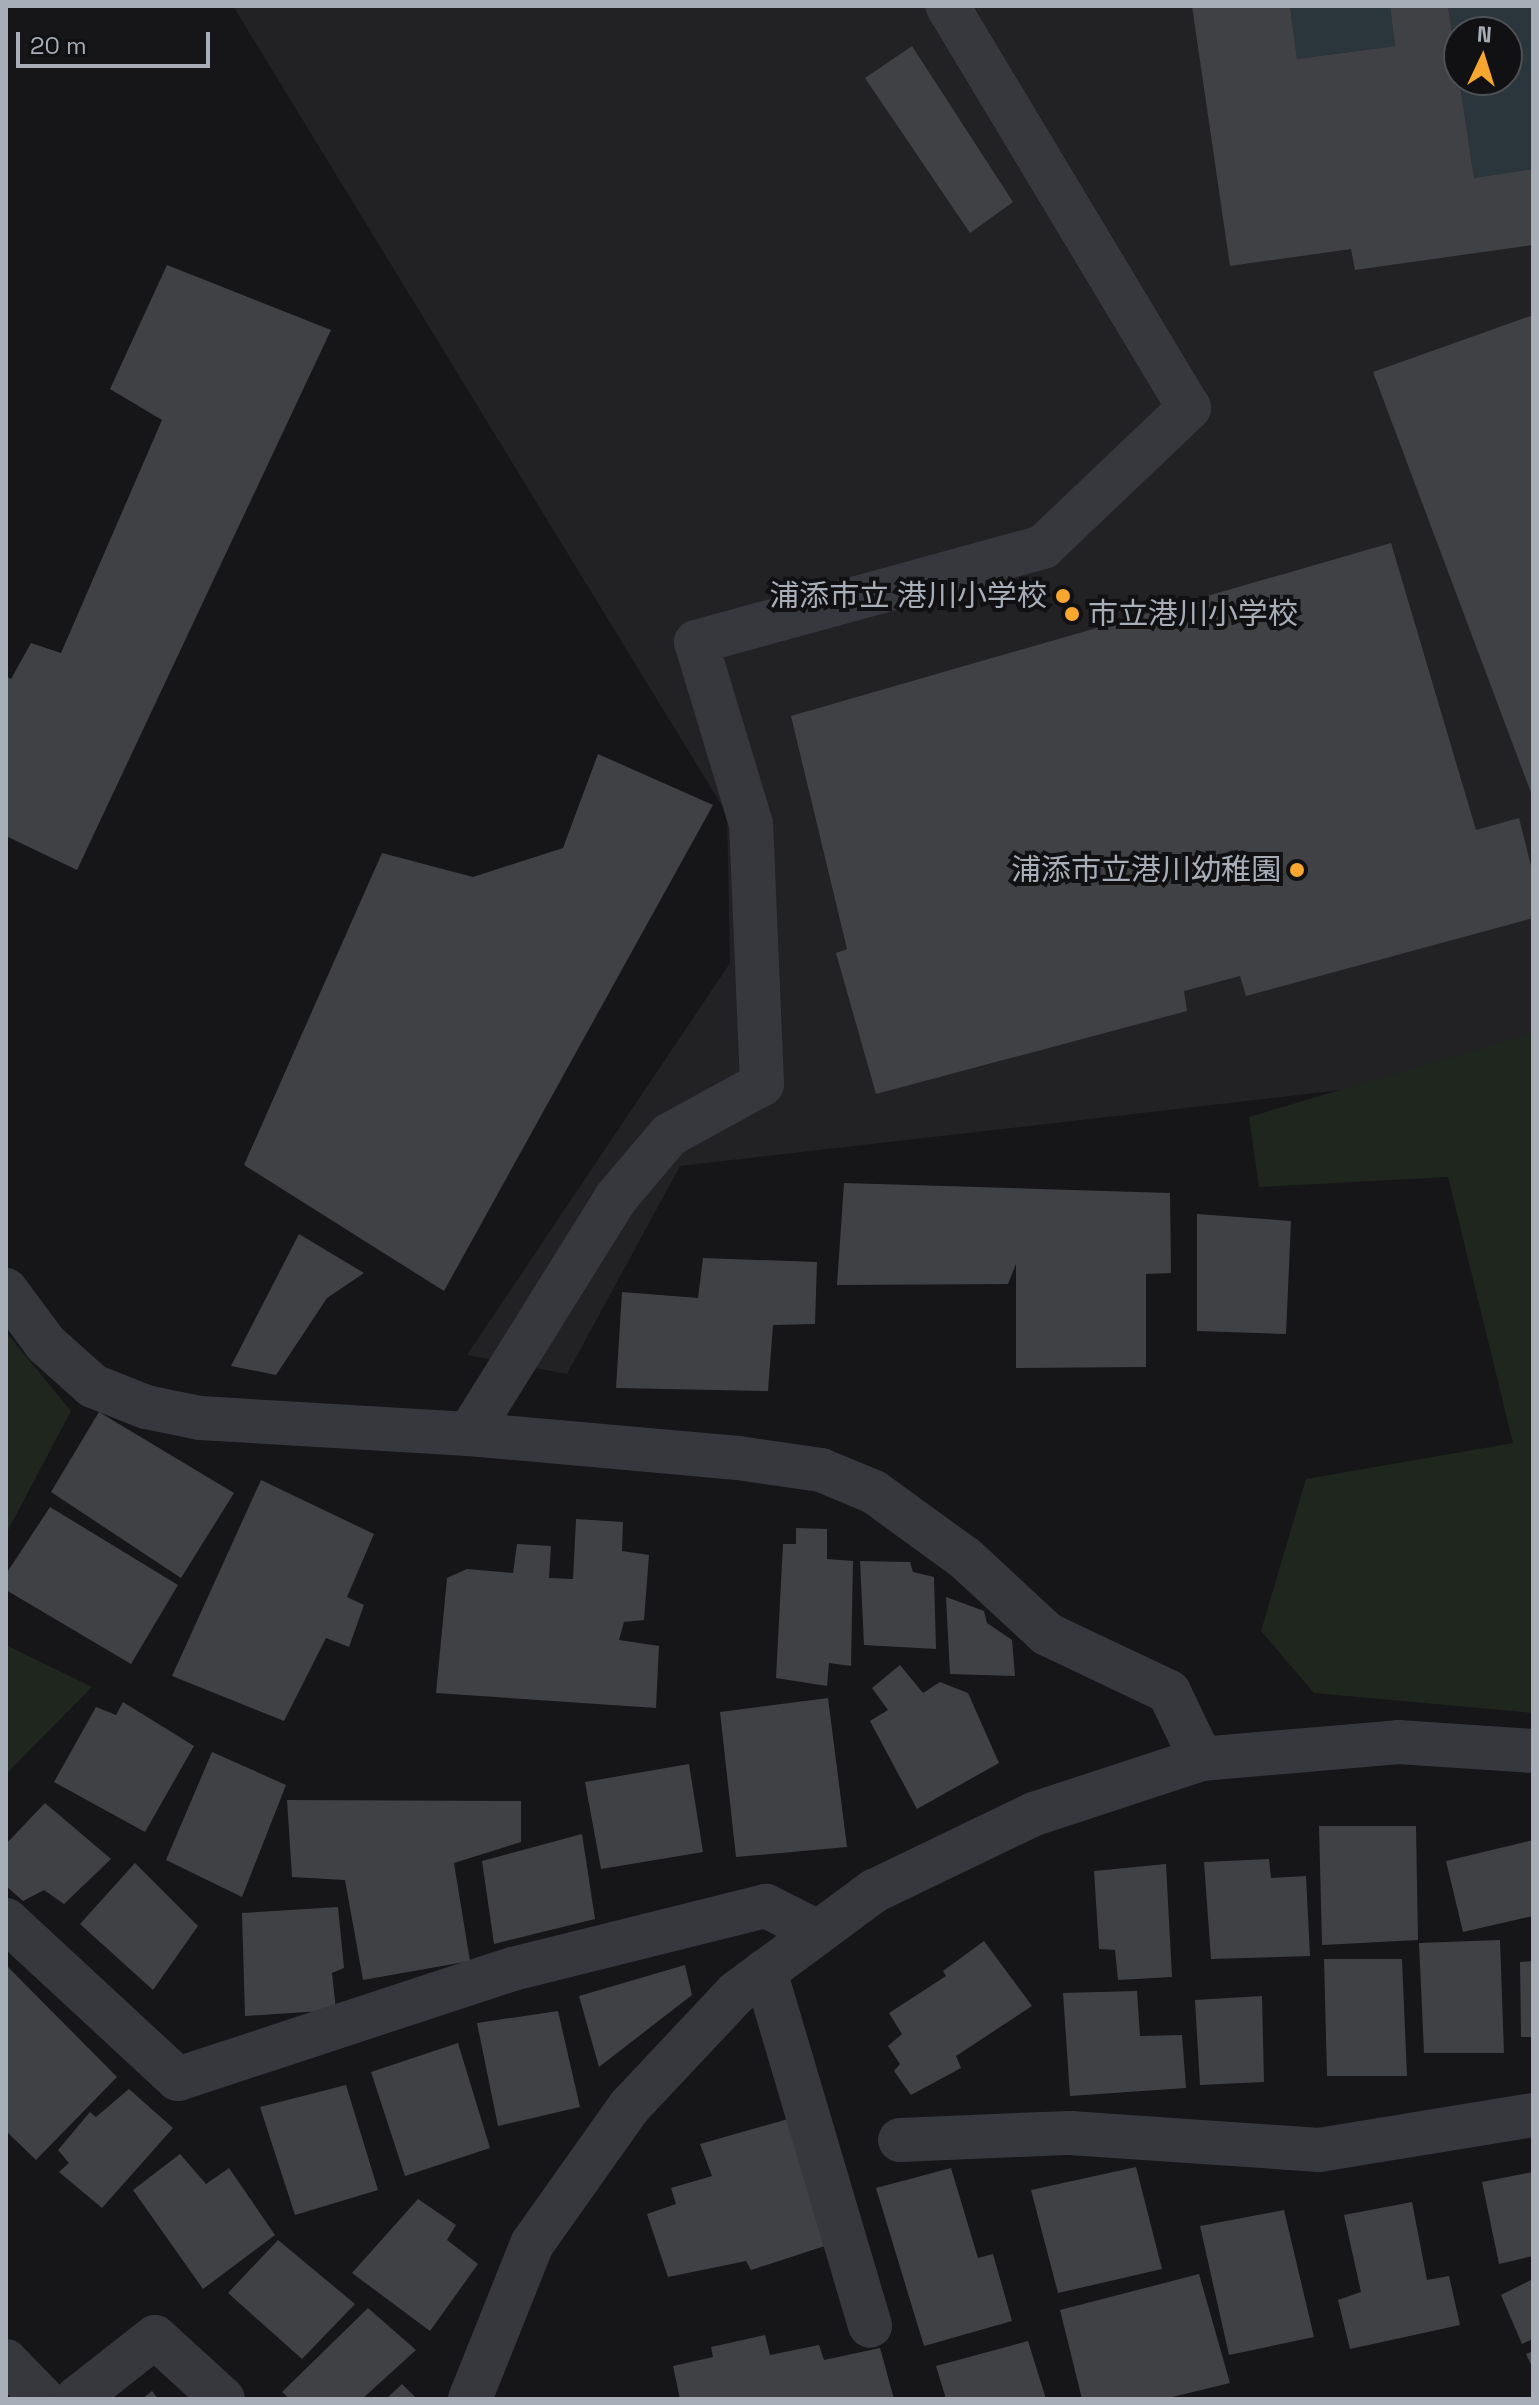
<!DOCTYPE html>
<html>
<head>
<meta charset="utf-8">
<style>
  body { margin:0 }
  #map { position:relative; width:1539px; height:2405px; overflow:hidden; background:#161618; font-family:"Space Grotesk","Noto Sans JP",sans-serif }
  div>[style] { position:absolute }
  .built>* { inset:0; background:#222225 }
  .green>* { inset:0; background:#1e261e }
  .water>* { inset:0; background:#2b363c }
  .building>* { inset:0; background:#404145 }
  .minor>* { height:44px; margin:-22px; padding:0 22px; transform-origin:22px; border-radius:22px; background:#37383d }
  .dots>* { width:22px; height:22px; translate:-50% -50%; box-sizing:border-box; border:4px solid #111113; border-radius:50% }
  span { translate:-50% -50%; white-space:nowrap; text-align:center; line-height:1.15; -webkit-text-stroke:8px #111113; paint-order:stroke }
  .poi-label { font-size:30px; color:#a7aeb8 }
  .right { translate:-100% -50%; text-align:right }
  .left { translate:0 -50%; text-align:left }
  .frame { position:absolute; inset:0; border:8px solid #a7aeb8; pointer-events:none }
  .north { position:absolute; left:1443px; top:16px; width:80px; height:80px; box-sizing:border-box; background:#111113; border:2px solid #4d5055; border-radius:50%; rotate:4deg; font-size:22px; font-weight:700; line-height:32px; text-align:center; color:#a7aeb8 }
  .north::after { content:''; display:block; margin:auto; width:28px; height:36px; background:#f7a72f; clip-path:polygon(50% 0,100% 100%,50% 72%,0 100%) }
  .scale { position:absolute; left:16px; top:32px; width:194px; height:36px; box-sizing:border-box; border:4px solid #a7aeb8; border-top:0; padding-left:10px; font-size:24px; line-height:28px; white-space:nowrap; color:#a7aeb8; -webkit-text-stroke:6px #111113; paint-order:stroke }
</style>
</head>
<body>
<div id="map">
  <div class="built">
    <i style="clip-path:polygon(evenodd,233px 6px,1533px 6px,1533px 1068px,680px 1166px,567px 1374px,467px 1355px,730px 963px,727px 814px,233px 6px,1459px 32px,1507px 32px,1507px 80px,1459px 80px,1459px 32px)"></i>
  </div>
  <div class="green">
    <i style="clip-path:polygon(1533px 1033px,1533px 1713px,1314px 1693px,1261px 1631px,1306px 1479px,1513px 1443px,1448px 1177px,1259px 1187px,1249px 1117px)"></i>
    <i style="clip-path:polygon(6px 1332px,71px 1411px,6px 1534px)"></i>
    <i style="clip-path:polygon(6px 1645px,92px 1687px,6px 1774px)"></i>
  </div>
  <div class="water">
    <i style="clip-path:polygon(1290px 6px,1390px 6px,1395px 46px,1297px 59px)"></i>
    <i style="clip-path:polygon(1448px 6px,1533px 6px,1533px 169px,1474px 178px,1459px 80px,1507px 80px,1507px 32px,1459px 32px,1459px 78px)"></i>
  </div>
  <div class="building">
    <i style="clip-path:polygon(1192px 6px,1290px 6px,1297px 59px,1395px 46px,1390px 6px,1448px 6px,1474px 178px,1533px 169px,1533px 245px,1355px 270px,1351px 249px,1230px 266px)"></i>
    <i style="clip-path:polygon(912px 46px,1013px 202px,970px 233px,865px 78px)"></i>
    <i style="clip-path:polygon(167px 265px,331px 330px,77px 870px,6px 836px,6px 676px,11px 679px,31px 643px,61px 653px,162px 420px,110px 389px)"></i>
    <i style="clip-path:polygon(1533px 315px,1533px 798px,1373px 372px)"></i>
    <i style="clip-path:polygon(1391px 543px,1476px 830px,1519px 818px,1533px 874px,1533px 918px,1246px 996px,1240px 976px,1184px 991px,1187px 1011px,876px 1094px,836px 953px,847px 949px,791px 716px)"></i>
    <i style="clip-path:polygon(598px 754px,713px 805px,444px 1291px,244px 1165px,382px 853px,473px 877px,563px 848px)"></i>
    <i style="clip-path:polygon(844px 1183px,1170px 1193px,1171px 1273px,1146px 1274px,1146px 1367px,1016px 1368px,1016px 1264px,1008px 1284px,837px 1285px)"></i>
    <i style="clip-path:polygon(1197px 1214px,1291px 1221px,1286px 1334px,1197px 1331px)"></i>
    <i style="clip-path:polygon(299px 1234px,364px 1273px,327px 1298px,276px 1375px,231px 1366px)"></i>
    <i style="clip-path:polygon(703px 1258px,817px 1262px,815px 1324px,773px 1325px,768px 1391px,616px 1388px,622px 1292px,698px 1298px)"></i>
    <i style="clip-path:polygon(99px 1412px,234px 1493px,181px 1578px,51px 1492px)"></i>
    <i style="clip-path:polygon(261px 1480px,374px 1534px,347px 1597px,364px 1605px,349px 1647px,326px 1638px,284px 1721px,172px 1676px)"></i>
    <i style="clip-path:polygon(50px 1507px,178px 1585px,131px 1664px,6px 1590px,6px 1574px)"></i>
    <i style="clip-path:polygon(576px 1519px,623px 1522px,622px 1551px,649px 1555px,644px 1620px,624px 1622px,619px 1640px,659px 1646px,656px 1708px,436px 1693px,447px 1578px,467px 1569px,513px 1573px,517px 1544px,551px 1546px,549px 1578px,573px 1579px)"></i>
    <i style="clip-path:polygon(796px 1528px,827px 1529px,827px 1559px,853px 1561px,851px 1666px,829px 1663px,827px 1686px,776px 1678px,783px 1544px,796px 1544px)"></i>
    <i style="clip-path:polygon(860px 1561px,910px 1562px,913px 1572px,934px 1577px,936px 1649px,864px 1645px)"></i>
    <i style="clip-path:polygon(946px 1597px,984px 1611px,987px 1623px,1012px 1640px,1015px 1676px,950px 1674px)"></i>
    <i style="clip-path:polygon(900px 1665px,923px 1693px,940px 1682px,968px 1693px,999px 1763px,917px 1809px,870px 1721px,888px 1710px,872px 1688px)"></i>
    <i style="clip-path:polygon(828px 1698px,847px 1847px,736px 1857px,720px 1712px)"></i>
    <i style="clip-path:polygon(123px 1702px,194px 1746px,145px 1832px,54px 1782px,96px 1707px,116px 1715px)"></i>
    <i style="clip-path:polygon(212px 1752px,286px 1785px,242px 1897px,166px 1860px)"></i>
    <i style="clip-path:polygon(689px 1764px,703px 1852px,601px 1869px,585px 1782px)"></i>
    <i style="clip-path:polygon(287px 1800px,521px 1801px,521px 1842px,454px 1863px,470px 1961px,363px 1980px,345px 1880px,292px 1877px)"></i>
    <i style="clip-path:polygon(45px 1803px,111px 1859px,64px 1904px,44px 1890px,23px 1901px,6px 1886px,6px 1844px)"></i>
    <i style="clip-path:polygon(1319px 1826px,1416px 1826px,1418px 1940px,1322px 1945px)"></i>
    <i style="clip-path:polygon(582px 1834px,595px 1919px,494px 1944px,482px 1861px)"></i>
    <i style="clip-path:polygon(1533px 1840px,1533px 1916px,1463px 1932px,1446px 1861px)"></i>
    <i style="clip-path:polygon(1269px 1859px,1271px 1878px,1306px 1876px,1310px 1956px,1211px 1959px,1204px 1862px)"></i>
    <i style="clip-path:polygon(135px 1863px,198px 1926px,153px 1990px,80px 1924px)"></i>
    <i style="clip-path:polygon(1166px 1864px,1172px 1977px,1118px 1980px,1115px 1950px,1099px 1949px,1094px 1871px)"></i>
    <i style="clip-path:polygon(338px 1907px,344px 1968px,332px 1973px,336px 2010px,245px 2016px,242px 1913px)"></i>
    <i style="clip-path:polygon(1500px 1940px,1504px 2053px,1424px 2053px,1419px 1943px)"></i>
    <i style="clip-path:polygon(984px 1941px,1032px 2006px,956px 2056px,961px 2068px,911px 2095px,894px 2071px,900px 2064px,888px 2046px,902px 2034px,889px 2013px,946px 1976px,943px 1971px)"></i>
    <i style="clip-path:polygon(1324px 1959px,1402px 1959px,1407px 2076px,1327px 2076px)"></i>
    <i style="clip-path:polygon(1533px 1961px,1533px 2037px,1521px 2037px,1520px 1962px)"></i>
    <i style="clip-path:polygon(6px 1965px,117px 2077px,36px 2160px,6px 2131px)"></i>
    <i style="clip-path:polygon(685px 1965px,692px 1995px,599px 2067px,579px 1996px)"></i>
    <i style="clip-path:polygon(1137px 1991px,1140px 2036px,1182px 2035px,1186px 2088px,1070px 2096px,1063px 1993px)"></i>
    <i style="clip-path:polygon(1262px 1996px,1264px 2082px,1200px 2085px,1195px 2000px)"></i>
    <i style="clip-path:polygon(558px 2011px,580px 2107px,498px 2126px,477px 2023px)"></i>
    <i style="clip-path:polygon(458px 2043px,490px 2148px,405px 2176px,371px 2072px)"></i>
    <i style="clip-path:polygon(346px 2085px,378px 2190px,295px 2215px,260px 2107px)"></i>
    <i style="clip-path:polygon(129px 2089px,173px 2128px,102px 2208px,59px 2172px,69px 2163px,58px 2150px,90px 2112px,96px 2117px)"></i>
    <i style="clip-path:polygon(795px 2117px,831px 2244px,751px 2270px,746px 2261px,668px 2277px,647px 2214px,676px 2204px,671px 2188px,712px 2176px,700px 2144px)"></i>
    <i style="clip-path:polygon(180px 2154px,206px 2184px,229px 2168px,275px 2235px,203px 2289px,133px 2190px)"></i>
    <i style="clip-path:polygon(1136px 2167px,1162px 2269px,1058px 2293px,1031px 2190px)"></i>
    <i style="clip-path:polygon(951px 2168px,978px 2258px,993px 2254px,1012px 2321px,924px 2346px,876px 2188px)"></i>
    <i style="clip-path:polygon(1533px 2172px,1533px 2256px,1499px 2264px,1482px 2182px)"></i>
    <i style="clip-path:polygon(418px 2199px,456px 2225px,447px 2240px,478px 2264px,430px 2331px,352px 2273px)"></i>
    <i style="clip-path:polygon(1412px 2202px,1427px 2280px,1449px 2276px,1460px 2325px,1350px 2349px,1338px 2300px,1361px 2292px,1344px 2215px)"></i>
    <i style="clip-path:polygon(1284px 2210px,1314px 2337px,1229px 2355px,1200px 2226px)"></i>
    <i style="clip-path:polygon(278px 2240px,355px 2304px,302px 2359px,228px 2293px)"></i>
    <i style="clip-path:polygon(1199px 2274px,1230px 2383px,1164px 2399px,1082px 2399px,1060px 2310px)"></i>
    <i style="clip-path:polygon(1533px 2279px,1533px 2339px,1522px 2344px,1501px 2295px)"></i>
    <i style="clip-path:polygon(368px 2308px,416px 2350px,362px 2399px,290px 2399px,282px 2392px)"></i>
    <i style="clip-path:polygon(765px 2335px,770px 2355px,819px 2345px,824px 2360px,880px 2348px,894px 2399px,680px 2399px,673px 2366px,713px 2357px,711px 2347px)"></i>
    <i style="clip-path:polygon(1028px 2341px,1046px 2399px,946px 2399px,936px 2366px)"></i>
    <i style="clip-path:polygon(1533px 2351px,1533px 2369px,1526px 2354px)"></i>
    <i style="clip-path:polygon(402px 2384px,417px 2399px,386px 2399px)"></i>
    <i style="clip-path:polygon(152px 2391px,158px 2399px,142px 2399px)"></i>
  </div>
  <div class="minor">
    <i style="left:6px;top:1290px;width:67px;rotate:53.5deg"></i>
    <i style="left:46px;top:1344px;width:63px;rotate:41.8deg"></i>
    <i style="left:93px;top:1386px;width:57px;rotate:21.6deg"></i>
    <i style="left:146px;top:1407px;width:55px;rotate:11.5deg"></i>
    <i style="left:200px;top:1418px;width:269px;rotate:3.4deg"></i>
    <i style="left:469px;top:1434px;width:270px;rotate:5.1deg"></i>
    <i style="left:738px;top:1458px;width:84px;rotate:8.2deg"></i>
    <i style="left:821px;top:1470px;width:57px;rotate:22.5deg"></i>
    <i style="left:874px;top:1492px;width:112px;rotate:36deg"></i>
    <i style="left:965px;top:1558px;width:112px;rotate:42.8deg"></i>
    <i style="left:1047px;top:1634px;width:135px;rotate:25.4deg"></i>
    <i style="left:1169px;top:1692px;width:74px;rotate:64.5deg"></i>
    <i style="left:469px;top:1434px;width:277px;rotate:-58.1deg"></i>
    <i style="left:615px;top:1199px;width:84px;rotate:-49.8deg"></i>
    <i style="left:669px;top:1135px;width:106px;rotate:-28.7deg"></i>
    <i style="left:762px;top:1084px;width:260px;rotate:-92.4deg"></i>
    <i style="left:751px;top:824px;width:190px;rotate:-106.8deg"></i>
    <i style="left:696px;top:642px;width:360px;rotate:-15.3deg"></i>
    <i style="left:1043px;top:547px;width:202px;rotate:-43.6deg"></i>
    <i style="left:1189px;top:408px;width:469px;rotate:-121deg"></i>
    <i style="left:6px;top:1920px;width:234px;rotate:42.8deg"></i>
    <i style="left:178px;top:2079px;width:353px;rotate:-18.2deg"></i>
    <i style="left:513px;top:1969px;width:261px;rotate:-14deg"></i>
    <i style="left:766px;top:1906px;width:58px;rotate:26.6deg"></i>
    <i style="left:765px;top:1971px;width:370px;rotate:73.5deg"></i>
    <i style="left:900px;top:2140px;width:170px;rotate:-2.4deg"></i>
    <i style="left:1070px;top:2133px;width:250px;rotate:3.9deg"></i>
    <i style="left:1319px;top:2150px;width:217px;rotate:-9.3deg"></i>
    <i style="left:6px;top:2361px;width:53px;rotate:45.8deg"></i>
    <i style="left:76px;top:2399px;width:100px;rotate:-38.1deg"></i>
    <i style="left:155px;top:2337px;width:92px;rotate:42.4deg"></i>
    <i style="left:470px;top:2399px;width:167px;rotate:-68.2deg"></i>
    <i style="left:532px;top:2244px;width:168px;rotate:-54.7deg"></i>
    <i style="left:629px;top:2107px;width:156px;rotate:-46.8deg"></i>
    <i style="left:736px;top:1993px;width:172px;rotate:-36.5deg"></i>
    <i style="left:874px;top:1891px;width:178px;rotate:-25.7deg"></i>
    <i style="left:1034px;top:1814px;width:176px;rotate:-18.2deg"></i>
    <i style="left:1201px;top:1759px;width:198px;rotate:-4.9deg"></i>
    <i style="left:1398px;top:1742px;width:135px;rotate:3.8deg"></i>
  </div>
  <div class="dots">
    <i style="left:1063px;top:596px;background:#f7a72f"></i>
    <i style="left:1072px;top:614px;background:#f7a72f"></i>
    <i style="left:1297px;top:870px;background:#f7a72f"></i>
  </div>
  <div class="poi-label">
    <span class="right" style="left:1047px;top:596px">浦添市立 港川小学校</span>
    <span class="left" style="left:1088px;top:614px">市立港川小学校</span>
    <span class="right" style="left:1281px;top:870px">浦添市立港川幼稚園</span>
  </div>
  <div class="frame"></div>
  <div class="north">N</div>
  <div class="scale">20 m</div>
</div>
</body>
</html>
